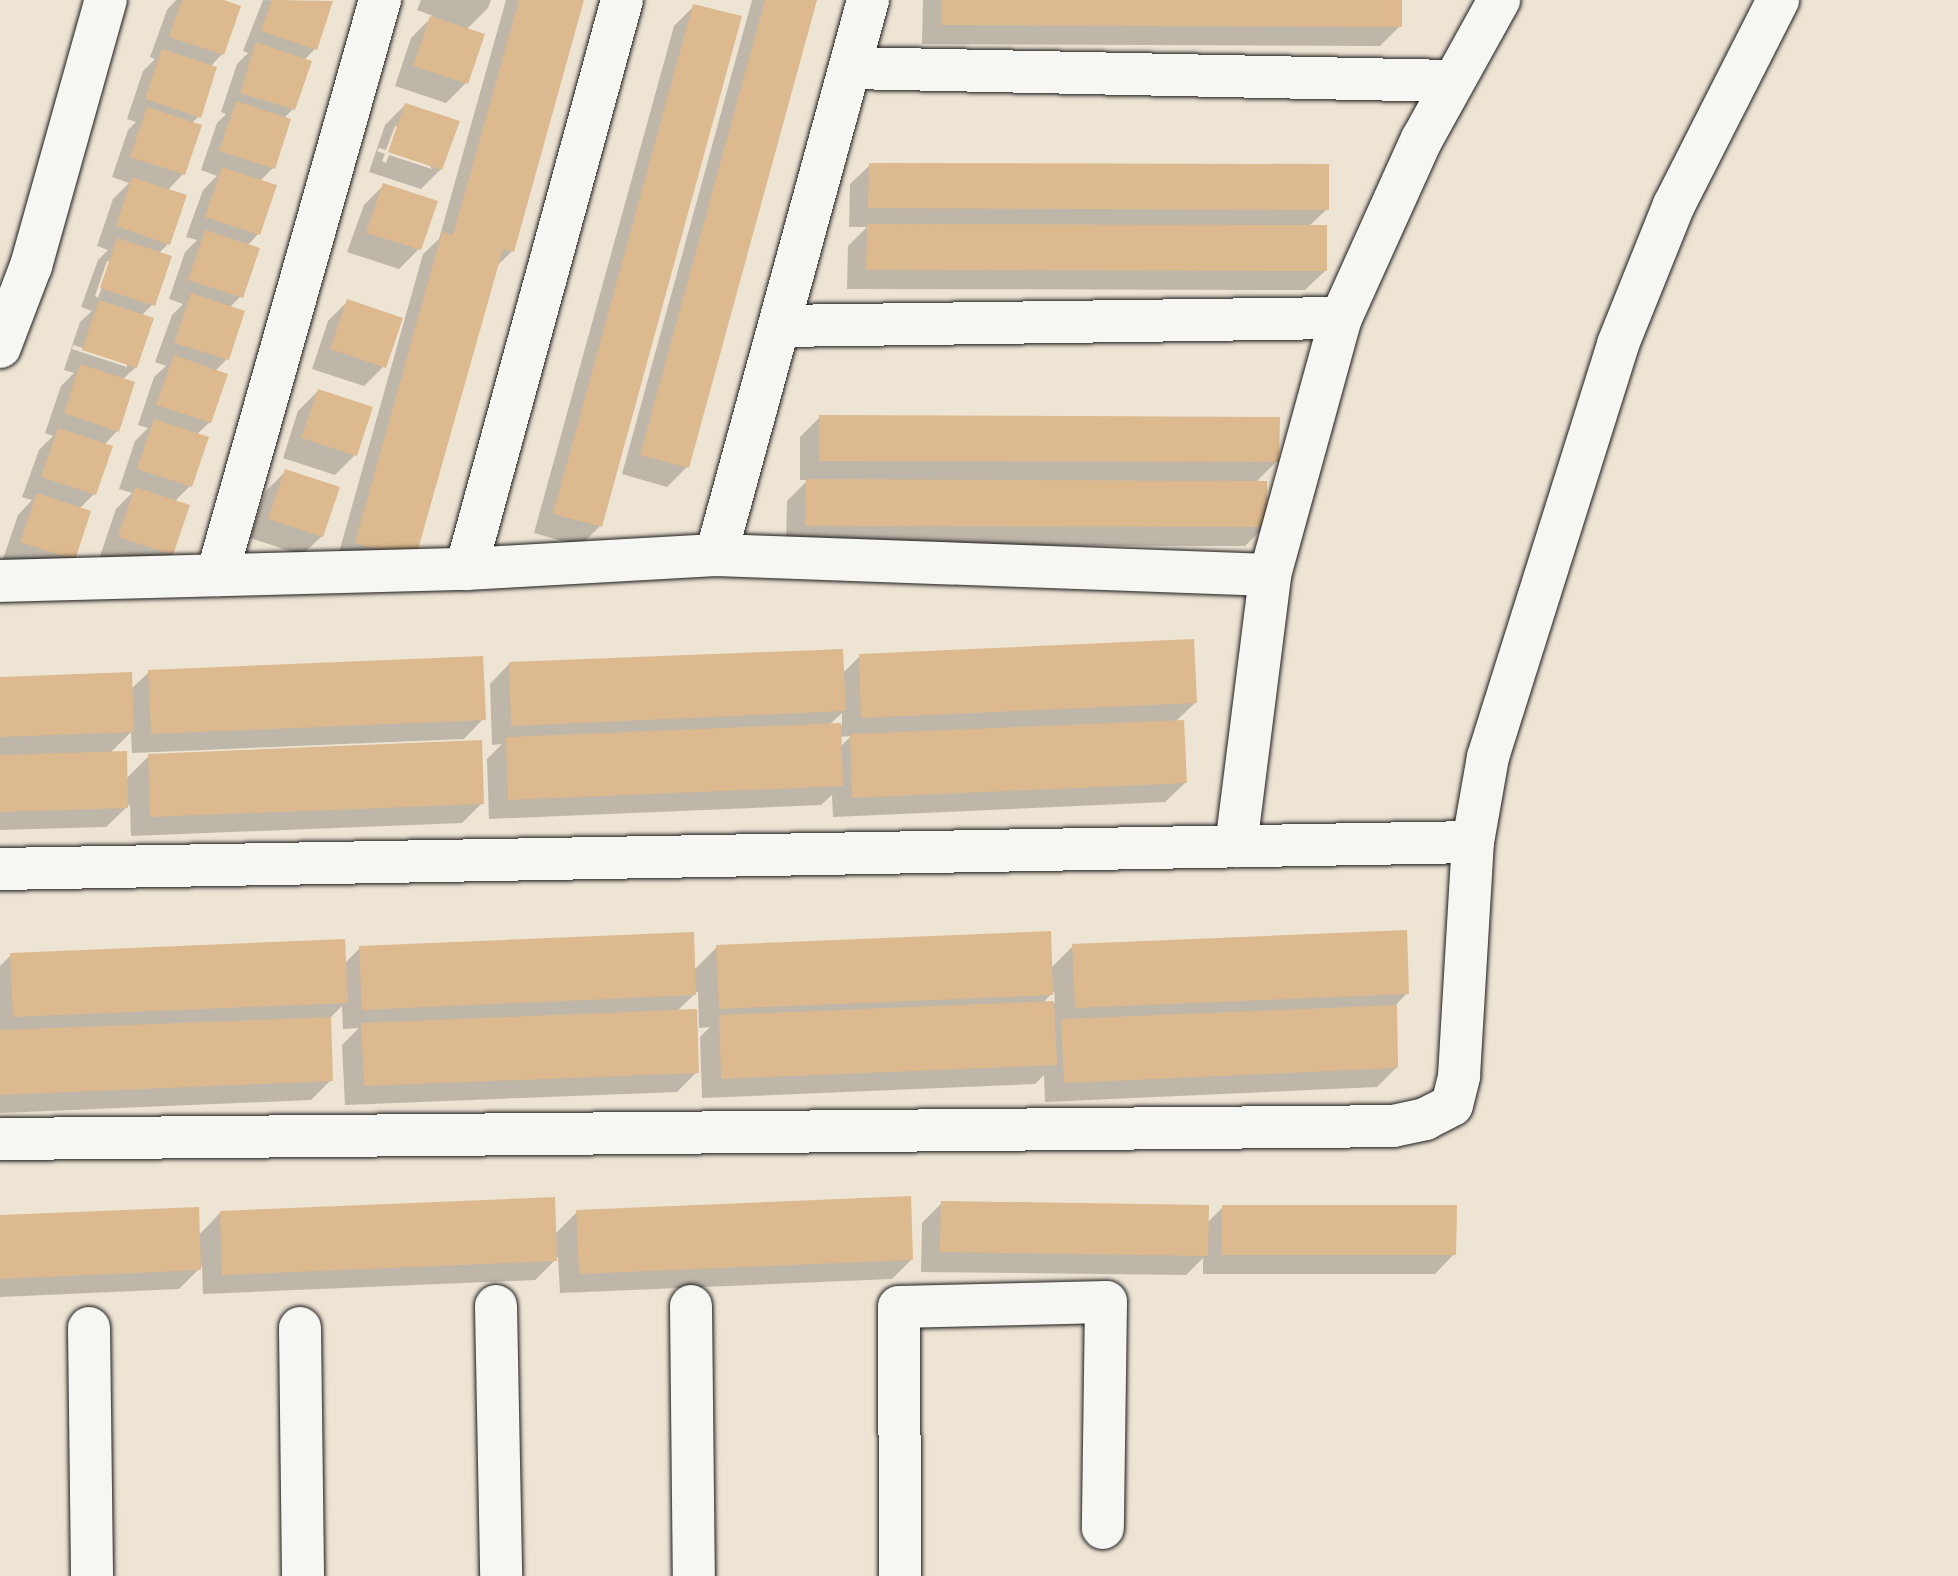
<!DOCTYPE html>
<html>
<head>
<meta charset="utf-8">
<style>
  body { margin:0 }
  #map { position:relative; width:1958px; height:1576px; overflow:hidden; background:#eee4d4; font-family:"Shantell Sans",sans-serif }
  div>[style] { position:absolute }
  .shadow>* { inset:0; background:#0003 }
  .building>* { inset:0; background:#dcb98e }
  .roads { filter:drop-shadow(0 0 2px #1c1c1c) drop-shadow(0 0 2px #1c1c1c) }
  .minor>* { height:42px; margin:-21px; padding:0 21px; transform-origin:21px; border-radius:21px; background:#f6f6f2 }
  span { translate:-50% -50%; white-space:nowrap; text-align:center; line-height:1.15; -webkit-text-stroke:8px #f6f6f2; paint-order:stroke }
</style>
</head>
<body>
<div id="map">
  <div class="shadow">
    <i style="clip-path:polygon(evenodd,176px 0,217px 0,222px 54px,210px 67px,199px 116px,191px 124px,183px 174px,167px 191px,168px 244px,158px 254px,153px 304px,141px 316px,136px 367px,122px 380px,117px 431px,104px 445px,94px 494px,79px 509px,73px 559px,2px 562px,18px 515px,32px 500px,22px 497px,39px 450px,53px 436px,45px 433px,61px 386px,74px 373px,64px 370px,80px 322px,92px 311px,81px 307px,98px 260px,108px 250px,97px 246px,113px 199px,129px 183px,112px 177px,128px 130px,136px 122px,127px 119px,143px 71px,155px 59px,150px 57px,167px 10px,176px 0,107px 261px,111px 261px,98px 298px,95px 296px,107px 261px,176px 0,73px 345px,127px 362px,127px 367px,72px 349px,73px 345px)"></i>
    <i style="clip-path:polygon(263px 0,331px 2px,315px 49px,304px 60px,309px 62px,293px 109px,284px 118px,273px 168px,259px 182px,258px 234px,247px 246px,241px 296px,229px 308px,227px 359px,215px 371px,210px 422px,196px 435px,190px 486px,174px 502px,172px 554px,152px 573px,100px 556px,116px 509px,132px 493px,119px 489px,135px 441px,148px 428px,138px 425px,154px 377px,166px 366px,155px 362px,172px 315px,183px 304px,169px 299px,185px 252px,197px 240px,186px 237px,203px 190px,217px 176px,201px 170px,217px 123px,226px 114px,221px 112px,237px 64px,248px 53px,243px 51px)"></i>
    <i style="clip-path:polygon(421px 0,491px 0,488px 8px,466px 30px,466px 83px,446px 103px,395px 86px,411px 38px,433px 16px,417px 10px)"></i>
    <i style="clip-path:polygon(506px 0,582px 0,512px 251px,496px 267px,414px 559px,336px 563px,423px 254px,439px 239px)"></i>
    <i style="clip-path:polygon(752px 0,815px 0,687px 467px,667px 487px,622px 474px)"></i>
    <i style="clip-path:polygon(923px 0,1400px 0,1400px 26px,1380px 46px,922px 44px)"></i>
    <i style="clip-path:polygon(694px 6px,600px 526px,580px 546px,534px 533px,674px 26px)"></i>
    <i style="clip-path:polygon(evenodd,405px 105px,441px 169px,421px 189px,369px 172px,385px 125px,405px 105px,395px 126px,399px 126px,432px 169px,389px 155px,386px 163px,382px 161px,385px 154px,377px 151px,379px 148px,386px 150px,395px 126px)"></i>
    <i style="clip-path:polygon(870px 165px,1327px 209px,1308px 227px,1325px 271px,1305px 290px,847px 289px,848px 246px,867px 227px,849px 227px,850px 184px)"></i>
    <i style="clip-path:polygon(384px 185px,419px 249px,399px 269px,347px 252px,364px 205px)"></i>
    <i style="clip-path:polygon(348px 301px,384px 366px,364px 386px,312px 369px,328px 321px)"></i>
    <i style="clip-path:polygon(318px 391px,370px 408px,355px 455px,335px 475px,283px 458px,298px 411px)"></i>
    <i style="clip-path:polygon(820px 417px,1277px 461px,1255px 483px,1265px 526px,1245px 546px,786px 545px,787px 501px,808px 480px,800px 480px,800px 437px)"></i>
    <i style="clip-path:polygon(286px 471px,322px 536px,302px 555px,250px 538px,266px 491px)"></i>
    <i style="clip-path:polygon(evenodd,860px 656px,1195px 703px,1175px 722px,1185px 783px,1165px 802px,833px 817px,832px 795px,821px 805px,489px 819px,487px 759px,502px 744px,492px 745px,490px 684px,509px 664px,842px 674px,860px 656px,842px 713px,842px 725px,829px 725px,842px 713px,860px 656px,851px 736px,840px 747px,840px 737px,851px 736px)"></i>
    <i style="clip-path:polygon(149px 672px,483px 719px,464px 739px,132px 753px,131px 732px,110px 753px,126px 779px,149px 756px,482px 803px,462px 823px,131px 836px,130px 804px,106px 827px,0 830px,0 679px,130px 690px)"></i>
    <i style="clip-path:polygon(evenodd,1073px 946px,1407px 993px,1395px 1006px,1396px 1068px,1377px 1087px,1045px 1102px,1044px 1075px,1035px 1084px,702px 1098px,700px 1037px,710px 1027px,699px 1028px,698px 991px,677px 1011px,697px 1072px,677px 1092px,345px 1105px,342px 1045px,359px 1028px,343px 1029px,342px 1006px,329px 1019px,331px 1080px,311px 1100px,0 1113px,0 966px,11px 955px,344px 964px,360px 948px,694px 970px,717px 947px,1050px 969px,1073px 946px,1054px 991px,1055px 1003px,1042px 1004px,1054px 991px)"></i>
    <i style="clip-path:polygon(942px 1203px,1206px 1224px,1223px 1207px,1454px 1254px,1435px 1274px,1203px 1274px,1203px 1258px,1186px 1275px,921px 1272px,922px 1223px)"></i>
    <i style="clip-path:polygon(577px 1212px,911px 1260px,892px 1279px,560px 1293px,558px 1257px,535px 1280px,203px 1294px,202px 1266px,179px 1289px,0 1297px,0 1217px,198px 1236px,220px 1213px,554px 1235px)"></i>
  </div>
  <div class="building">
    <i style="clip-path:polygon(182px 0,224px 0,241px 6px,224px 55px,169px 37px)"></i>
    <i style="clip-path:polygon(272px 0,333px 1px,317px 50px,261px 31px)"></i>
    <i style="clip-path:polygon(519px 0,584px 0,514px 252px,503px 249px,415px 560px,355px 543px,442px 232px,453px 235px)"></i>
    <i style="clip-path:polygon(765px 0,817px 0,689px 468px,640px 455px)"></i>
    <i style="clip-path:polygon(941px 0,1402px 0,1402px 27px,941px 25px)"></i>
    <i style="clip-path:polygon(693px 4px,742px 16px,602px 527px,553px 514px)"></i>
    <i style="clip-path:polygon(430px 16px,485px 34px,468px 84px,413px 66px)"></i>
    <i style="clip-path:polygon(256px 42px,312px 61px,295px 110px,240px 93px)"></i>
    <i style="clip-path:polygon(162px 49px,217px 67px,201px 118px,145px 99px)"></i>
    <i style="clip-path:polygon(236px 101px,291px 119px,275px 169px,219px 151px)"></i>
    <i style="clip-path:polygon(405px 103px,460px 121px,442px 170px,388px 152px)"></i>
    <i style="clip-path:polygon(147px 107px,202px 125px,185px 175px,130px 157px)"></i>
    <i style="clip-path:polygon(869px 163px,1329px 164px,1329px 210px,868px 208px)"></i>
    <i style="clip-path:polygon(222px 167px,277px 185px,260px 235px,205px 217px)"></i>
    <i style="clip-path:polygon(132px 177px,187px 195px,170px 245px,116px 226px)"></i>
    <i style="clip-path:polygon(383px 183px,438px 201px,421px 250px,366px 233px)"></i>
    <i style="clip-path:polygon(867px 224px,1327px 225px,1327px 271px,866px 270px)"></i>
    <i style="clip-path:polygon(205px 230px,260px 248px,243px 298px,188px 280px)"></i>
    <i style="clip-path:polygon(117px 238px,172px 256px,155px 306px,100px 288px)"></i>
    <i style="clip-path:polygon(191px 293px,245px 311px,229px 360px,174px 343px)"></i>
    <i style="clip-path:polygon(347px 299px,403px 318px,386px 368px,330px 349px)"></i>
    <i style="clip-path:polygon(99px 300px,154px 318px,137px 368px,82px 350px)"></i>
    <i style="clip-path:polygon(174px 355px,228px 374px,211px 423px,156px 405px)"></i>
    <i style="clip-path:polygon(80px 364px,135px 382px,119px 432px,64px 413px)"></i>
    <i style="clip-path:polygon(318px 389px,373px 407px,357px 456px,301px 438px)"></i>
    <i style="clip-path:polygon(819px 415px,1280px 417px,1279px 462px,819px 461px)"></i>
    <i style="clip-path:polygon(154px 419px,209px 437px,192px 487px,137px 469px)"></i>
    <i style="clip-path:polygon(58px 428px,113px 446px,96px 495px,41px 477px)"></i>
    <i style="clip-path:polygon(285px 469px,340px 487px,323px 537px,268px 519px)"></i>
    <i style="clip-path:polygon(806px 479px,1267px 481px,1267px 527px,805px 526px)"></i>
    <i style="clip-path:polygon(135px 487px,190px 505px,173px 555px,118px 537px)"></i>
    <i style="clip-path:polygon(37px 493px,91px 511px,75px 560px,20px 542px)"></i>
    <i style="clip-path:polygon(1194px 639px,1197px 703px,861px 718px,859px 654px)"></i>
    <i style="clip-path:polygon(843px 649px,846px 711px,511px 726px,509px 662px)"></i>
    <i style="clip-path:polygon(483px 656px,486px 720px,151px 734px,148px 670px)"></i>
    <i style="clip-path:polygon(132px 672px,134px 732px,0 737px,0 677px)"></i>
    <i style="clip-path:polygon(1184px 720px,1187px 783px,852px 798px,850px 734px)"></i>
    <i style="clip-path:polygon(841px 723px,843px 786px,508px 800px,506px 737px)"></i>
    <i style="clip-path:polygon(482px 740px,484px 804px,150px 817px,148px 754px)"></i>
    <i style="clip-path:polygon(127px 751px,128px 808px,0 812px,0 755px)"></i>
    <i style="clip-path:polygon(1407px 930px,1409px 994px,1075px 1008px,1072px 944px)"></i>
    <i style="clip-path:polygon(1051px 931px,1053px 995px,719px 1009px,716px 945px)"></i>
    <i style="clip-path:polygon(694px 932px,696px 995px,362px 1010px,359px 946px)"></i>
    <i style="clip-path:polygon(345px 939px,348px 1003px,13px 1017px,10px 953px)"></i>
    <i style="clip-path:polygon(1054px 1001px,1057px 1065px,721px 1079px,719px 1015px)"></i>
    <i style="clip-path:polygon(1397px 1005px,1398px 1068px,1064px 1083px,1061px 1019px)"></i>
    <i style="clip-path:polygon(697px 1009px,699px 1073px,364px 1086px,361px 1023px)"></i>
    <i style="clip-path:polygon(331px 1017px,333px 1081px,0 1095px,0 1030px)"></i>
    <i style="clip-path:polygon(911px 1196px,913px 1260px,579px 1274px,576px 1210px)"></i>
    <i style="clip-path:polygon(555px 1197px,557px 1261px,222px 1275px,220px 1211px)"></i>
    <i style="clip-path:polygon(941px 1201px,1209px 1205px,1208px 1256px,940px 1252px)"></i>
    <i style="clip-path:polygon(1222px 1205px,1457px 1205px,1456px 1255px,1222px 1255px)"></i>
    <i style="clip-path:polygon(199px 1207px,201px 1270px,0 1279px,0 1215px)"></i>
  </div>
  <div class="roads">
    <div class="minor">
      <i style="left:622px;top:0;width:590px;rotate:105.33deg"></i>
      <i style="left:466px;top:569px;width:250px;rotate:-3.2deg"></i>
      <i style="left:716px;top:555px;width:554px;rotate:2.07deg"></i>
      <i style="left:851px;top:68px;width:602px;rotate:1.24deg"></i>
      <i style="left:779px;top:326px;width:562px;rotate:-0.82deg"></i>
      <i style="left:0;top:347px;width:87px;rotate:-69.1deg"></i>
      <i style="left:31px;top:266px;width:276px;rotate:-74.3deg"></i>
      <i style="left:716px;top:555px;width:575px;rotate:-74.68deg"></i>
      <i style="left:217px;top:575px;width:598px;rotate:-74.17deg"></i>
      <i style="left:0;top:581px;width:466px;rotate:-1.5deg"></i>
      <i style="left:1236px;top:846px;width:273px;rotate:-82.8deg"></i>
      <i style="left:1270px;top:575px;width:267px;rotate:-74.6deg"></i>
      <i style="left:1341px;top:318px;width:196px;rotate:-65.7deg"></i>
      <i style="left:1422px;top:139px;width:159px;rotate:-61deg"></i>
      <i style="left:0;top:869px;width:1473px;rotate:-1.05deg"></i>
      <i style="left:0;top:1139px;width:1393px;rotate:-0.53deg"></i>
      <i style="left:1393px;top:1126px;width:33px;rotate:-12deg"></i>
      <i style="left:1425px;top:1119px;width:30px;rotate:-27deg"></i>
      <i style="left:1452px;top:1105px;width:30px;rotate:-76deg"></i>
      <i style="left:1459px;top:1076px;width:234px;rotate:-86.6deg"></i>
      <i style="left:1473px;top:842px;width:86px;rotate:-80deg"></i>
      <i style="left:1488px;top:757px;width:433px;rotate:-72.5deg"></i>
      <i style="left:1618px;top:344px;width:150px;rotate:-68.1deg"></i>
      <i style="left:1674px;top:205px;width:230px;rotate:-63.1deg"></i>
      <i style="left:496px;top:1306px;width:270px;rotate:88.9deg"></i>
      <i style="left:691px;top:1306px;width:270px;rotate:89.4deg"></i>
      <i style="left:89px;top:1328px;width:248px;rotate:89.3deg"></i>
      <i style="left:300px;top:1328px;width:248px;rotate:89.3deg"></i>
      <i style="left:900px;top:1576px;width:269px;rotate:-90.2deg"></i>
      <i style="left:899px;top:1307px;width:207px;rotate:-1.4deg"></i>
      <i style="left:1106px;top:1302px;width:226px;rotate:90.8deg"></i>
    </div>
  </div>
</div>
</body>
</html>
